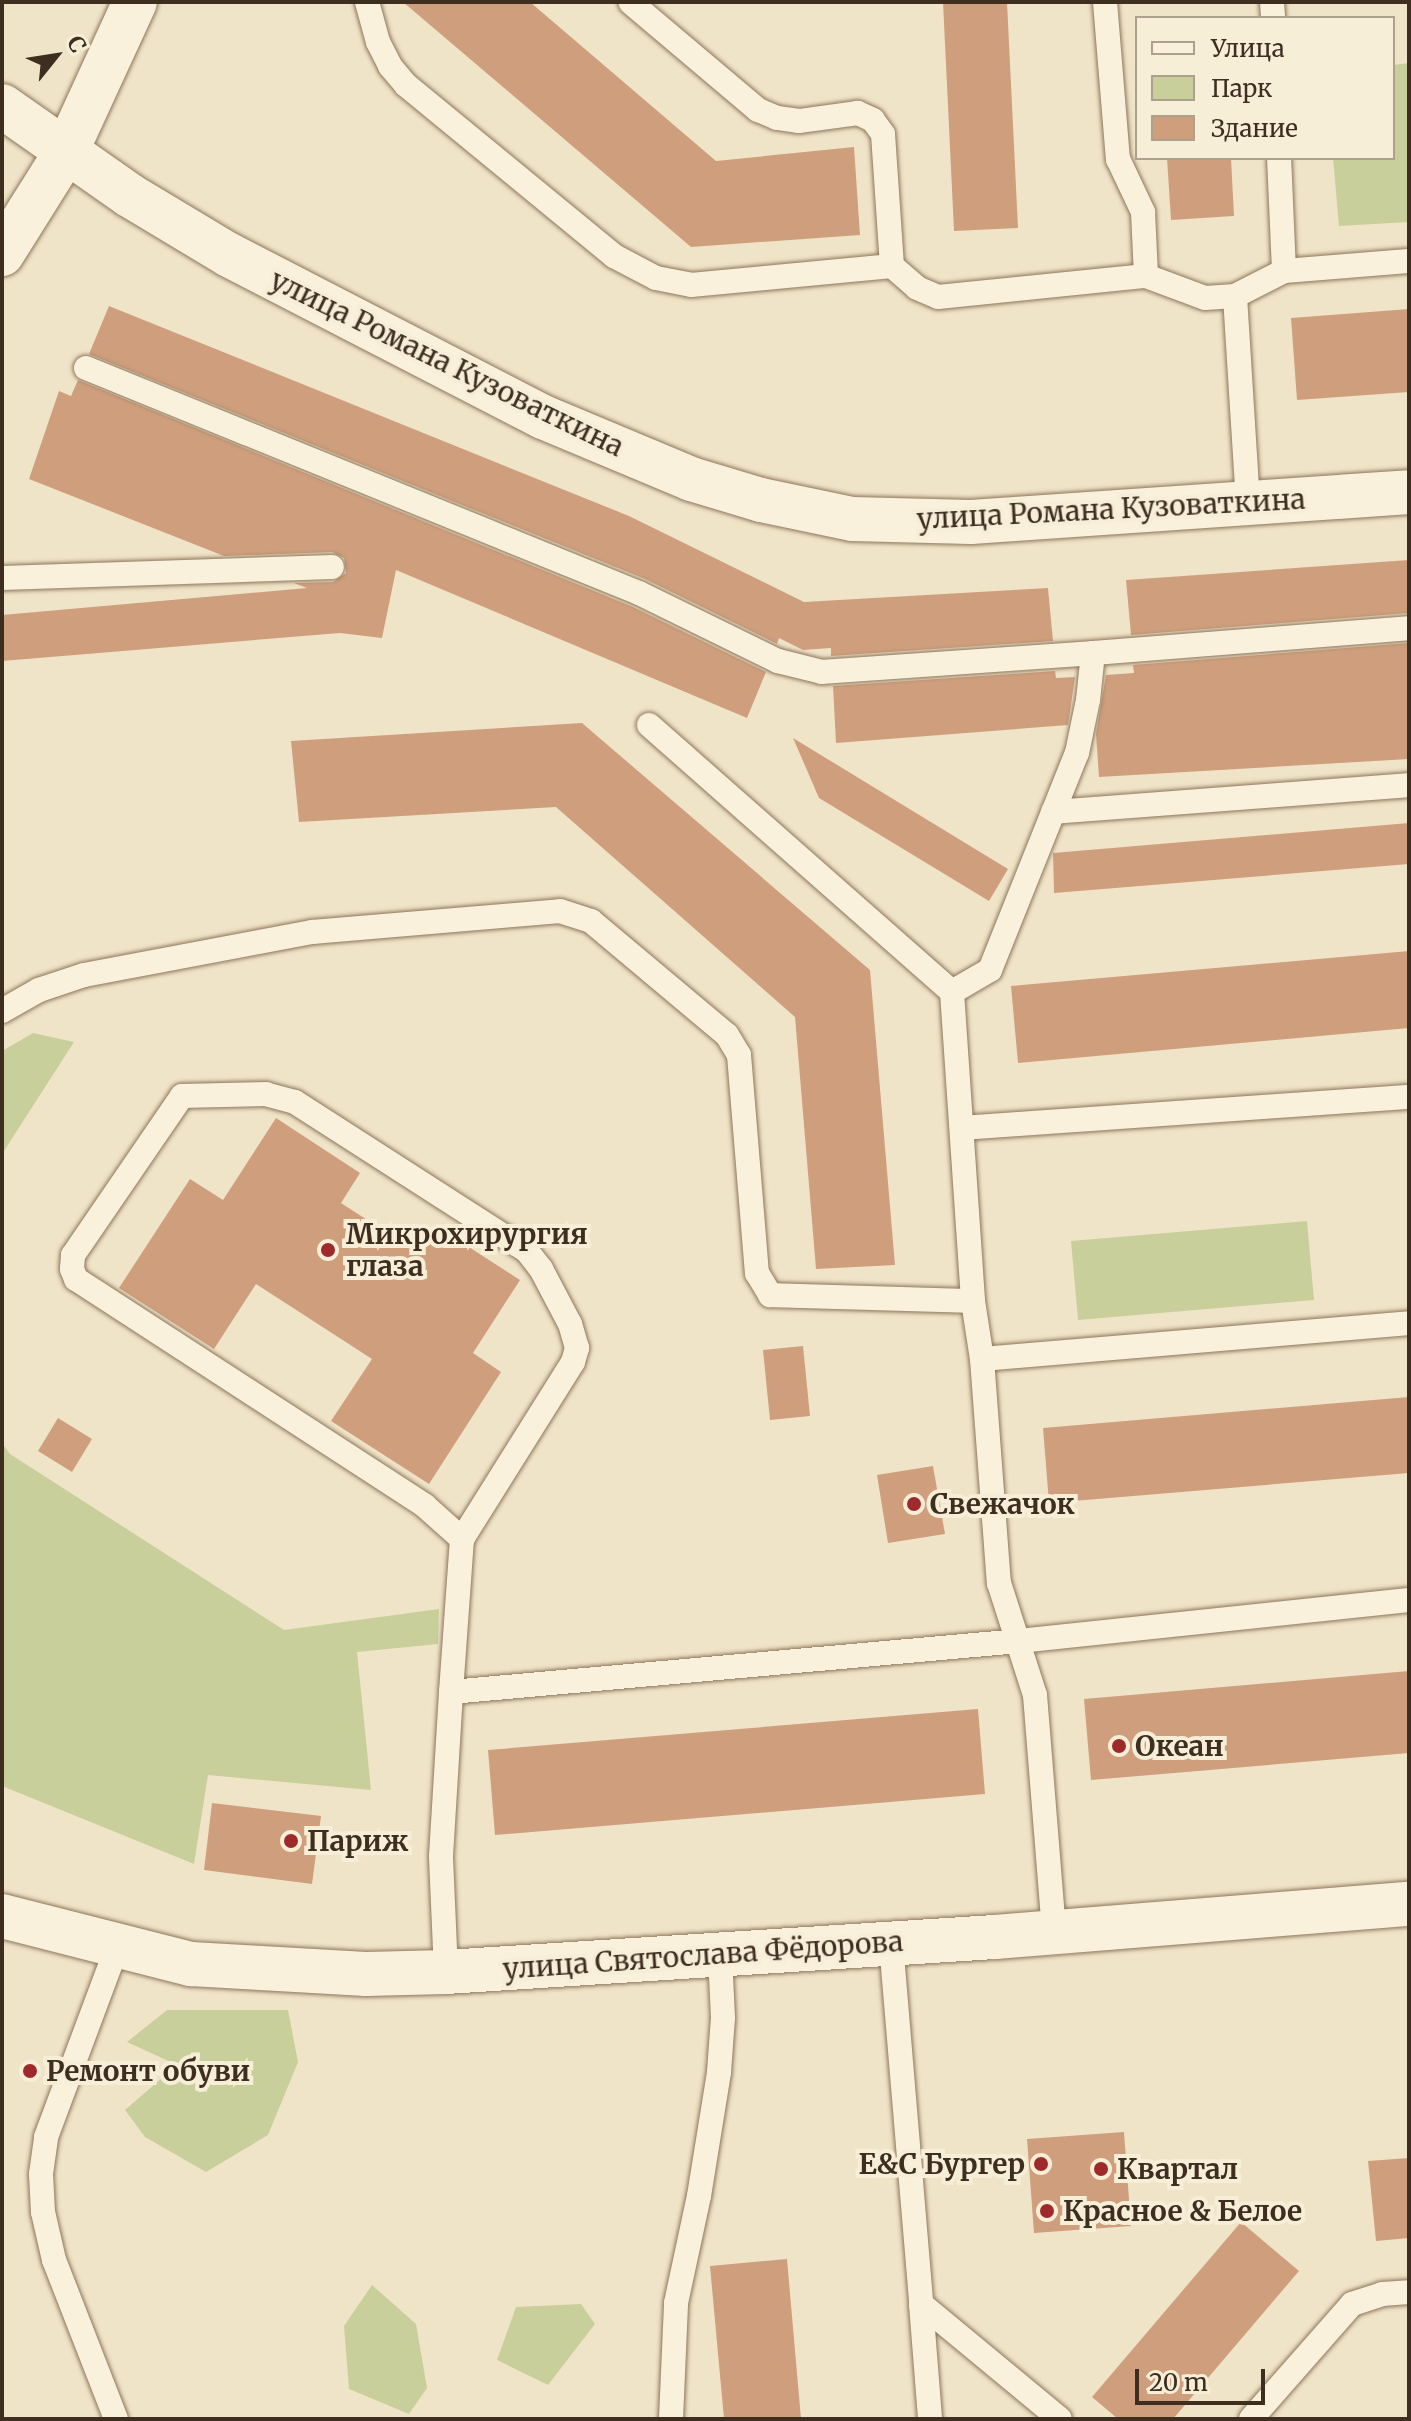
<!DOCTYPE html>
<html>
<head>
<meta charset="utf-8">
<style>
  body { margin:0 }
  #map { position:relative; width:1411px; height:2421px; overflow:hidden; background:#f0e4c8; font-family:Merriweather,serif }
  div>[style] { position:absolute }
  .green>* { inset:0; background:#c9cf9b }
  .building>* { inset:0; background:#cf9f7d }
  .roads { filter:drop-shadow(0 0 2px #8d765c) drop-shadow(0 0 2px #8d765c) }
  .lane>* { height:24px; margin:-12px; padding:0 12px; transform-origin:12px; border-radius:12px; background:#faf1dc }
  .secondary>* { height:44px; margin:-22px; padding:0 22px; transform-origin:22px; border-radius:22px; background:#faf1dc }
  .dots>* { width:22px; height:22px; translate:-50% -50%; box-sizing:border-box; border:4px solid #f7eed8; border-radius:50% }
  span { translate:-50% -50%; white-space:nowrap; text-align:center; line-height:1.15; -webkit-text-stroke:8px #f7eed8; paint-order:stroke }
  .street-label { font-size:28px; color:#3d2e20 }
  .poi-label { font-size:28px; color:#3d2e20; font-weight:700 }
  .left { translate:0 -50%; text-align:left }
  .right { translate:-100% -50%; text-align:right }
  .frame { position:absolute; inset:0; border:4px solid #3d2e20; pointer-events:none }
  .legend { position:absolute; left:1135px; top:16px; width:260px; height:144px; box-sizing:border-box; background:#f7eed8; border:2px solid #ada18e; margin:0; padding:10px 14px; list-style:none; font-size:24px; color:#3d2e20 }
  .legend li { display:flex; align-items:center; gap:16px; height:40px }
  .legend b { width:40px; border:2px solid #ada18e }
  .north { position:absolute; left:16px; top:16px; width:80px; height:80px; -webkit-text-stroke:6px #f7eed8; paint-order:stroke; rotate:60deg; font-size:22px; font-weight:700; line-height:32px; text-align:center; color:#3d2e20 }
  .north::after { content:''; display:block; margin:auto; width:28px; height:36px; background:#3d2e20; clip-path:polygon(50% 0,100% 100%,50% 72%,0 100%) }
  .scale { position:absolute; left:1135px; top:2369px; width:130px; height:36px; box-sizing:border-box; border:4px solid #3d2e20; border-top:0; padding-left:10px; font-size:24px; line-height:28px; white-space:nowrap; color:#3d2e20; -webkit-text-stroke:6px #f7eed8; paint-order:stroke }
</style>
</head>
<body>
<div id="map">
  <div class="green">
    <i style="clip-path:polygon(1409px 63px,1409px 222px,1339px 226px,1333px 158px,1393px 158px,1393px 65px)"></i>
    <i style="clip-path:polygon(33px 1033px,74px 1042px,2px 1154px,2px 1051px)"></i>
    <i style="clip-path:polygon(1307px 1221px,1314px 1300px,1078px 1320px,1071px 1241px)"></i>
    <i style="clip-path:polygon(2px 1443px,10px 1454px,284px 1630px,439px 1609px,438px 1644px,357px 1652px,371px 1790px,208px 1775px,194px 1864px,2px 1786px)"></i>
    <i style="clip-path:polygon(167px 2010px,288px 2010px,298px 2062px,268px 2135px,206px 2172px,145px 2137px,125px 2110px,177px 2065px,127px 2042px)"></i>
    <i style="clip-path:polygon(372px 2285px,416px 2324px,427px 2388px,409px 2414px,349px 2389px,344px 2326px)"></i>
    <i style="clip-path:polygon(581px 2304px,595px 2324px,548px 2385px,497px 2360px,516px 2307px)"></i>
  </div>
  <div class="building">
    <i style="clip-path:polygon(403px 2px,530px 2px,716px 161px,854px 147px,860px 235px,691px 247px)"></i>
    <i style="clip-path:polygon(943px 2px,1007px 2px,1018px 228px,954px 231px)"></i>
    <i style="clip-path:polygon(1167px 158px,1231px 158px,1234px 216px,1171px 220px)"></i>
    <i style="clip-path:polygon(109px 306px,629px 516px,804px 602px,1048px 588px,1053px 641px,831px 656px,831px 648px,803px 650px,779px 638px,777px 644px,645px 579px,89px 354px)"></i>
    <i style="clip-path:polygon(1409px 309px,1409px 392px,1297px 400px,1291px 318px)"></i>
    <i style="clip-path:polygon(78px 380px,633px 607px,766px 672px,747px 718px,396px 570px,382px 638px,340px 633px,2px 661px,2px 615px,307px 588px,294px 583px,333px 582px,346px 573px,344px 558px,332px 552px,224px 556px,29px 479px,59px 391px,71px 396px)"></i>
    <i style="clip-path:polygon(1409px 560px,1409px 613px,1131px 635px,1126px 580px)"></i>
    <i style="clip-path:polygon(1409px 643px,1409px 759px,1099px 777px,1096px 734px,1106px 675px,1134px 673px,1133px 665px)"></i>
    <i style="clip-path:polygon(1055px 671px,1056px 678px,1075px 677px,1068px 725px,836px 743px,833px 686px)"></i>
    <i style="clip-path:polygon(582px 723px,870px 970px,895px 1265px,816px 1269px,795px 1017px,556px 807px,299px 822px,291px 741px)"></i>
    <i style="clip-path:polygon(793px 738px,1008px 869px,989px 901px,819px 798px)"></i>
    <i style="clip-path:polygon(1409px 823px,1409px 864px,1054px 893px,1053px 853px)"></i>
    <i style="clip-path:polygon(1409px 951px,1409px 1028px,1018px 1063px,1011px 986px)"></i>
    <i style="clip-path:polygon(276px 1118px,360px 1173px,341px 1203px,420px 1254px,438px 1227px,520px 1280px,473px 1353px,501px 1372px,429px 1484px,331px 1421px,372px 1359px,256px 1284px,214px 1349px,119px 1288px,190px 1179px,223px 1200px)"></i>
    <i style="clip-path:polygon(803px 1346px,810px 1416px,770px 1420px,763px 1350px)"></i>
    <i style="clip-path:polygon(1409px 1397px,1409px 1473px,1049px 1503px,1043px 1428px)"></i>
    <i style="clip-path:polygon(58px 1418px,92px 1439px,72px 1472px,38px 1451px)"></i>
    <i style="clip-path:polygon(933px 1466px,945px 1534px,888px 1543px,877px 1475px)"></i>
    <i style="clip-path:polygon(1409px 1671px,1409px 1753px,1091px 1780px,1084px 1699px)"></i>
    <i style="clip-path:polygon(978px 1709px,985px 1794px,495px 1835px,488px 1750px)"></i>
    <i style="clip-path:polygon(212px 1803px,321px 1816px,312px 1884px,204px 1870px)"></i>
    <i style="clip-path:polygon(1124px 2132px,1131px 2226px,1034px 2233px,1027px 2139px)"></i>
    <i style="clip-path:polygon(1409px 2158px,1409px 2238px,1376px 2241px,1368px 2161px)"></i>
    <i style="clip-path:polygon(1241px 2222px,1299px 2271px,1173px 2419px,1118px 2419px,1092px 2397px)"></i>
    <i style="clip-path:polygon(787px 2259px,801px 2419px,724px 2419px,710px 2266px)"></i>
  </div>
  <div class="roads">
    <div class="lane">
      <i style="left:367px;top:2px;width:41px;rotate:74.6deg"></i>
      <i style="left:378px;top:42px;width:27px;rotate:63deg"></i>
      <i style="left:390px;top:66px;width:25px;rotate:50deg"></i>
      <i style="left:406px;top:85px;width:269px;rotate:39.4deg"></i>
      <i style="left:614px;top:256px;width:47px;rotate:27.6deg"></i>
      <i style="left:656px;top:278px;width:36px;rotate:11deg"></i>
      <i style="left:691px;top:285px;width:202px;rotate:-5.4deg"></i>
      <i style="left:892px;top:266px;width:132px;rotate:-93.9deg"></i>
      <i style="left:883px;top:134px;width:17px;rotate:-126deg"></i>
      <i style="left:873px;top:120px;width:17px;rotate:-155deg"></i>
      <i style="left:858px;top:113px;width:60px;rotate:172.3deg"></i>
      <i style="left:799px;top:121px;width:22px;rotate:-172deg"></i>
      <i style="left:777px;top:118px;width:21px;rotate:-157deg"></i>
      <i style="left:758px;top:110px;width:167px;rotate:-139.8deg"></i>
      <i style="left:1105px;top:2px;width:158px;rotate:85.3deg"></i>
      <i style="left:1118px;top:159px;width:59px;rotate:64.7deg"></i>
      <i style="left:1143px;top:212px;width:64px;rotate:87.3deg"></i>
      <i style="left:1272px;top:2px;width:16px;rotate:86deg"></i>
      <i style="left:892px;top:266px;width:33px;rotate:41deg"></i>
      <i style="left:917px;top:288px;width:23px;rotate:23deg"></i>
      <i style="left:938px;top:297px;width:209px;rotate:-5.8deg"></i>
      <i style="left:1146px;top:276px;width:63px;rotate:20.4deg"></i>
      <i style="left:1205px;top:298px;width:30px;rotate:-4deg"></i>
      <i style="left:1284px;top:271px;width:125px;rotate:-4.6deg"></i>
      <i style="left:86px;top:368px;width:597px;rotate:22.14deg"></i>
      <i style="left:639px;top:593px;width:155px;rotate:26.1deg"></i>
      <i style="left:778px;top:661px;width:45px;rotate:14deg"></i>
      <i style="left:822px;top:672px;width:272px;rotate:-4deg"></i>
      <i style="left:1248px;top:503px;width:207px;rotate:-93.6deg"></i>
      <i style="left:1235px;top:296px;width:55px;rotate:-27deg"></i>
      <i style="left:1284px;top:271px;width:113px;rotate:-92.5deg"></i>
      <i style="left:2px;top:578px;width:330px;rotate:-1.9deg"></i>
      <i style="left:649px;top:725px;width:404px;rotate:41.4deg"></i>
      <i style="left:952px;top:992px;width:310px;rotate:86.1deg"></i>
      <i style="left:973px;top:1301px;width:59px;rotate:81.2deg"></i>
      <i style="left:982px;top:1359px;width:225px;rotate:85.7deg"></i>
      <i style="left:999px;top:1583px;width:118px;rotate:72.2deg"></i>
      <i style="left:1035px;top:1695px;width:238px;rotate:85.4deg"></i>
      <i style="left:1053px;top:812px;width:357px;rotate:-4.3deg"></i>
      <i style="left:952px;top:992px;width:44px;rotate:-30.1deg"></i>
      <i style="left:990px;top:970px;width:234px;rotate:-68.2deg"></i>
      <i style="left:1077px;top:753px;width:54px;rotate:-78.3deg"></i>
      <i style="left:1088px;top:700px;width:47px;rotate:-83.9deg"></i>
      <i style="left:1093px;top:653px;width:317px;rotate:-4.5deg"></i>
      <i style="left:2px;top:1011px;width:43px;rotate:-29.6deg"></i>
      <i style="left:39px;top:990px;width:47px;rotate:-18.4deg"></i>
      <i style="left:84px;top:975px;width:232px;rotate:-10.7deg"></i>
      <i style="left:312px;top:932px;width:249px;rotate:-4.8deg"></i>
      <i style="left:560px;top:911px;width:33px;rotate:18deg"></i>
      <i style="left:591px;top:921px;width:177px;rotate:40deg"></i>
      <i style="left:727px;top:1035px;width:23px;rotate:59deg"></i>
      <i style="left:739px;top:1055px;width:219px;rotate:85.3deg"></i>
      <i style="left:757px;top:1273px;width:26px;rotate:59deg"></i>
      <i style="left:770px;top:1295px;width:203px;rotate:1.7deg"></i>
      <i style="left:962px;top:1128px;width:448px;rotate:-4deg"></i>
      <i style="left:982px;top:1359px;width:429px;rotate:-4.8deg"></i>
      <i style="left:451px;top:1692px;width:153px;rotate:-85.9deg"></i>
      <i style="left:462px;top:1539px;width:209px;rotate:-57.9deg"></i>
      <i style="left:573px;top:1362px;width:15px;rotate:-74deg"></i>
      <i style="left:577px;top:1348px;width:25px;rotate:-106deg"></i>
      <i style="left:570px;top:1324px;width:62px;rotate:-117.8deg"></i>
      <i style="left:541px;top:1269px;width:23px;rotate:-128deg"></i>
      <i style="left:527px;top:1251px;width:276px;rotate:-147.3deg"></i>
      <i style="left:295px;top:1102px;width:30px;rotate:-165deg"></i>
      <i style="left:266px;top:1094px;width:84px;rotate:178.6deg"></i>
      <i style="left:182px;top:1096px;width:193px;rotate:124.4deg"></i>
      <i style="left:73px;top:1255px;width:14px;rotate:94deg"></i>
      <i style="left:72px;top:1269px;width:11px;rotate:68deg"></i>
      <i style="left:76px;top:1279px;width:416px;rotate:33deg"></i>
      <i style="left:425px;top:1506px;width:50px;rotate:41.7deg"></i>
      <i style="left:891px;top:1943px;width:362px;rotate:85.2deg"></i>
      <i style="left:921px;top:2304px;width:180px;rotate:39.6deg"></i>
      <i style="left:446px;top:1972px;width:116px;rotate:-92.5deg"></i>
      <i style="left:441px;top:1856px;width:164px;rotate:-86.5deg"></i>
      <i style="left:451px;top:1692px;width:570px;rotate:-5.13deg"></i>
      <i style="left:1019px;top:1641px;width:392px;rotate:-6deg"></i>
      <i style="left:921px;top:2304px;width:115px;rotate:85.5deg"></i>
      <i style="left:116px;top:2419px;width:171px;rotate:-111.3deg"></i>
      <i style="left:54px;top:2260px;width:49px;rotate:-102.9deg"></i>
      <i style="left:43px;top:2212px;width:38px;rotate:-93deg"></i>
      <i style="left:41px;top:2174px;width:37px;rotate:-82deg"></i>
      <i style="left:46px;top:2137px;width:203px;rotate:-69.5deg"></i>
      <i style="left:671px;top:2419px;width:116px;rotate:-87.5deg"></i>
      <i style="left:676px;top:2303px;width:109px;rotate:-77.9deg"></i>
      <i style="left:699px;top:2196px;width:126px;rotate:-80.8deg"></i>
      <i style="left:719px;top:2072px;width:54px;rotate:-85.8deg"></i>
      <i style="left:723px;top:2018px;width:64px;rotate:-92.7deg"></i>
      <i style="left:1251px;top:2419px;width:153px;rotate:-48.7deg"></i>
      <i style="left:1352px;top:2304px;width:32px;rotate:-18deg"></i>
      <i style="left:1382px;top:2294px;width:27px;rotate:-4deg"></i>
    </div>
    <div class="secondary">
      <i style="left:2px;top:106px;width:155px;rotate:35deg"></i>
      <i style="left:129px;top:195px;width:117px;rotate:31deg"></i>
      <i style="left:229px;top:255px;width:353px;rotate:27.3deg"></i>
      <i style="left:543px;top:417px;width:160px;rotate:22.7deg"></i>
      <i style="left:691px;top:479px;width:73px;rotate:16.7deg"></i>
      <i style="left:761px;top:500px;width:93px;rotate:11.8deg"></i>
      <i style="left:852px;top:519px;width:119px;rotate:1.4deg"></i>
      <i style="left:971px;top:522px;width:439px;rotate:-3.9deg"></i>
      <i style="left:2px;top:254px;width:120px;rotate:-57.9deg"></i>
      <i style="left:66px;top:152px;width:165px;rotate:-65.3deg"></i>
      <i style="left:2px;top:1916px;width:195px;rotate:14.3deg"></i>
      <i style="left:191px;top:1964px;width:175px;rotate:3.3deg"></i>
      <i style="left:366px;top:1974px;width:80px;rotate:-1.4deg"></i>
      <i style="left:446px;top:1972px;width:550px;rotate:-3.65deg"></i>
      <i style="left:995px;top:1937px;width:415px;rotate:-4.6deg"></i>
    </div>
  </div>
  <div class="dots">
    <i style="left:328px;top:1250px;background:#9e2a2b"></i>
    <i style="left:914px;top:1504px;background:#9e2a2b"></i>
    <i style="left:1119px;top:1746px;background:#9e2a2b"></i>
    <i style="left:291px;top:1841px;background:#9e2a2b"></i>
    <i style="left:30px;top:2071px;background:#9e2a2b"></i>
    <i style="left:1041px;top:2164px;background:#9e2a2b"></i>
    <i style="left:1101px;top:2169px;background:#9e2a2b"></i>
    <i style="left:1047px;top:2211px;background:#9e2a2b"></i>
  </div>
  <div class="street-label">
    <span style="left:447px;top:363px;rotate:26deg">улица Романа Кузоваткина</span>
    <span style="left:1111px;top:509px;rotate:-3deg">улица Романа Кузоваткина</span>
    <span style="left:703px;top:1955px;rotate:-4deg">улица Святослава Фёдорова</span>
  </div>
  <div class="poi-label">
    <span class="left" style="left:346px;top:1250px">Микрохирургия<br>глаза</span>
    <span class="left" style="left:930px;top:1504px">Свежачок</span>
    <span class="left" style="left:1135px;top:1746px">Океан</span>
    <span class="left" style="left:307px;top:1841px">Париж</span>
    <span class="left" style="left:46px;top:2071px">Ремонт обуви</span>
    <span class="right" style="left:1025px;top:2164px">Е&amp;С Бургер</span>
    <span class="left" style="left:1117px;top:2169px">Квартал</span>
    <span class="left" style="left:1063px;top:2211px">Красное &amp; Белое</span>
  </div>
  <div class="frame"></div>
  <ul class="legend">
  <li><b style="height:10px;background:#faf1dc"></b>Улица</li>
  <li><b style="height:22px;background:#c9cf9b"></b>Парк</li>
  <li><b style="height:22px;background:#cf9f7d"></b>Здание</li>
  </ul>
  <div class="north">С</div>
  <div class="scale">20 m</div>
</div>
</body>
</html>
